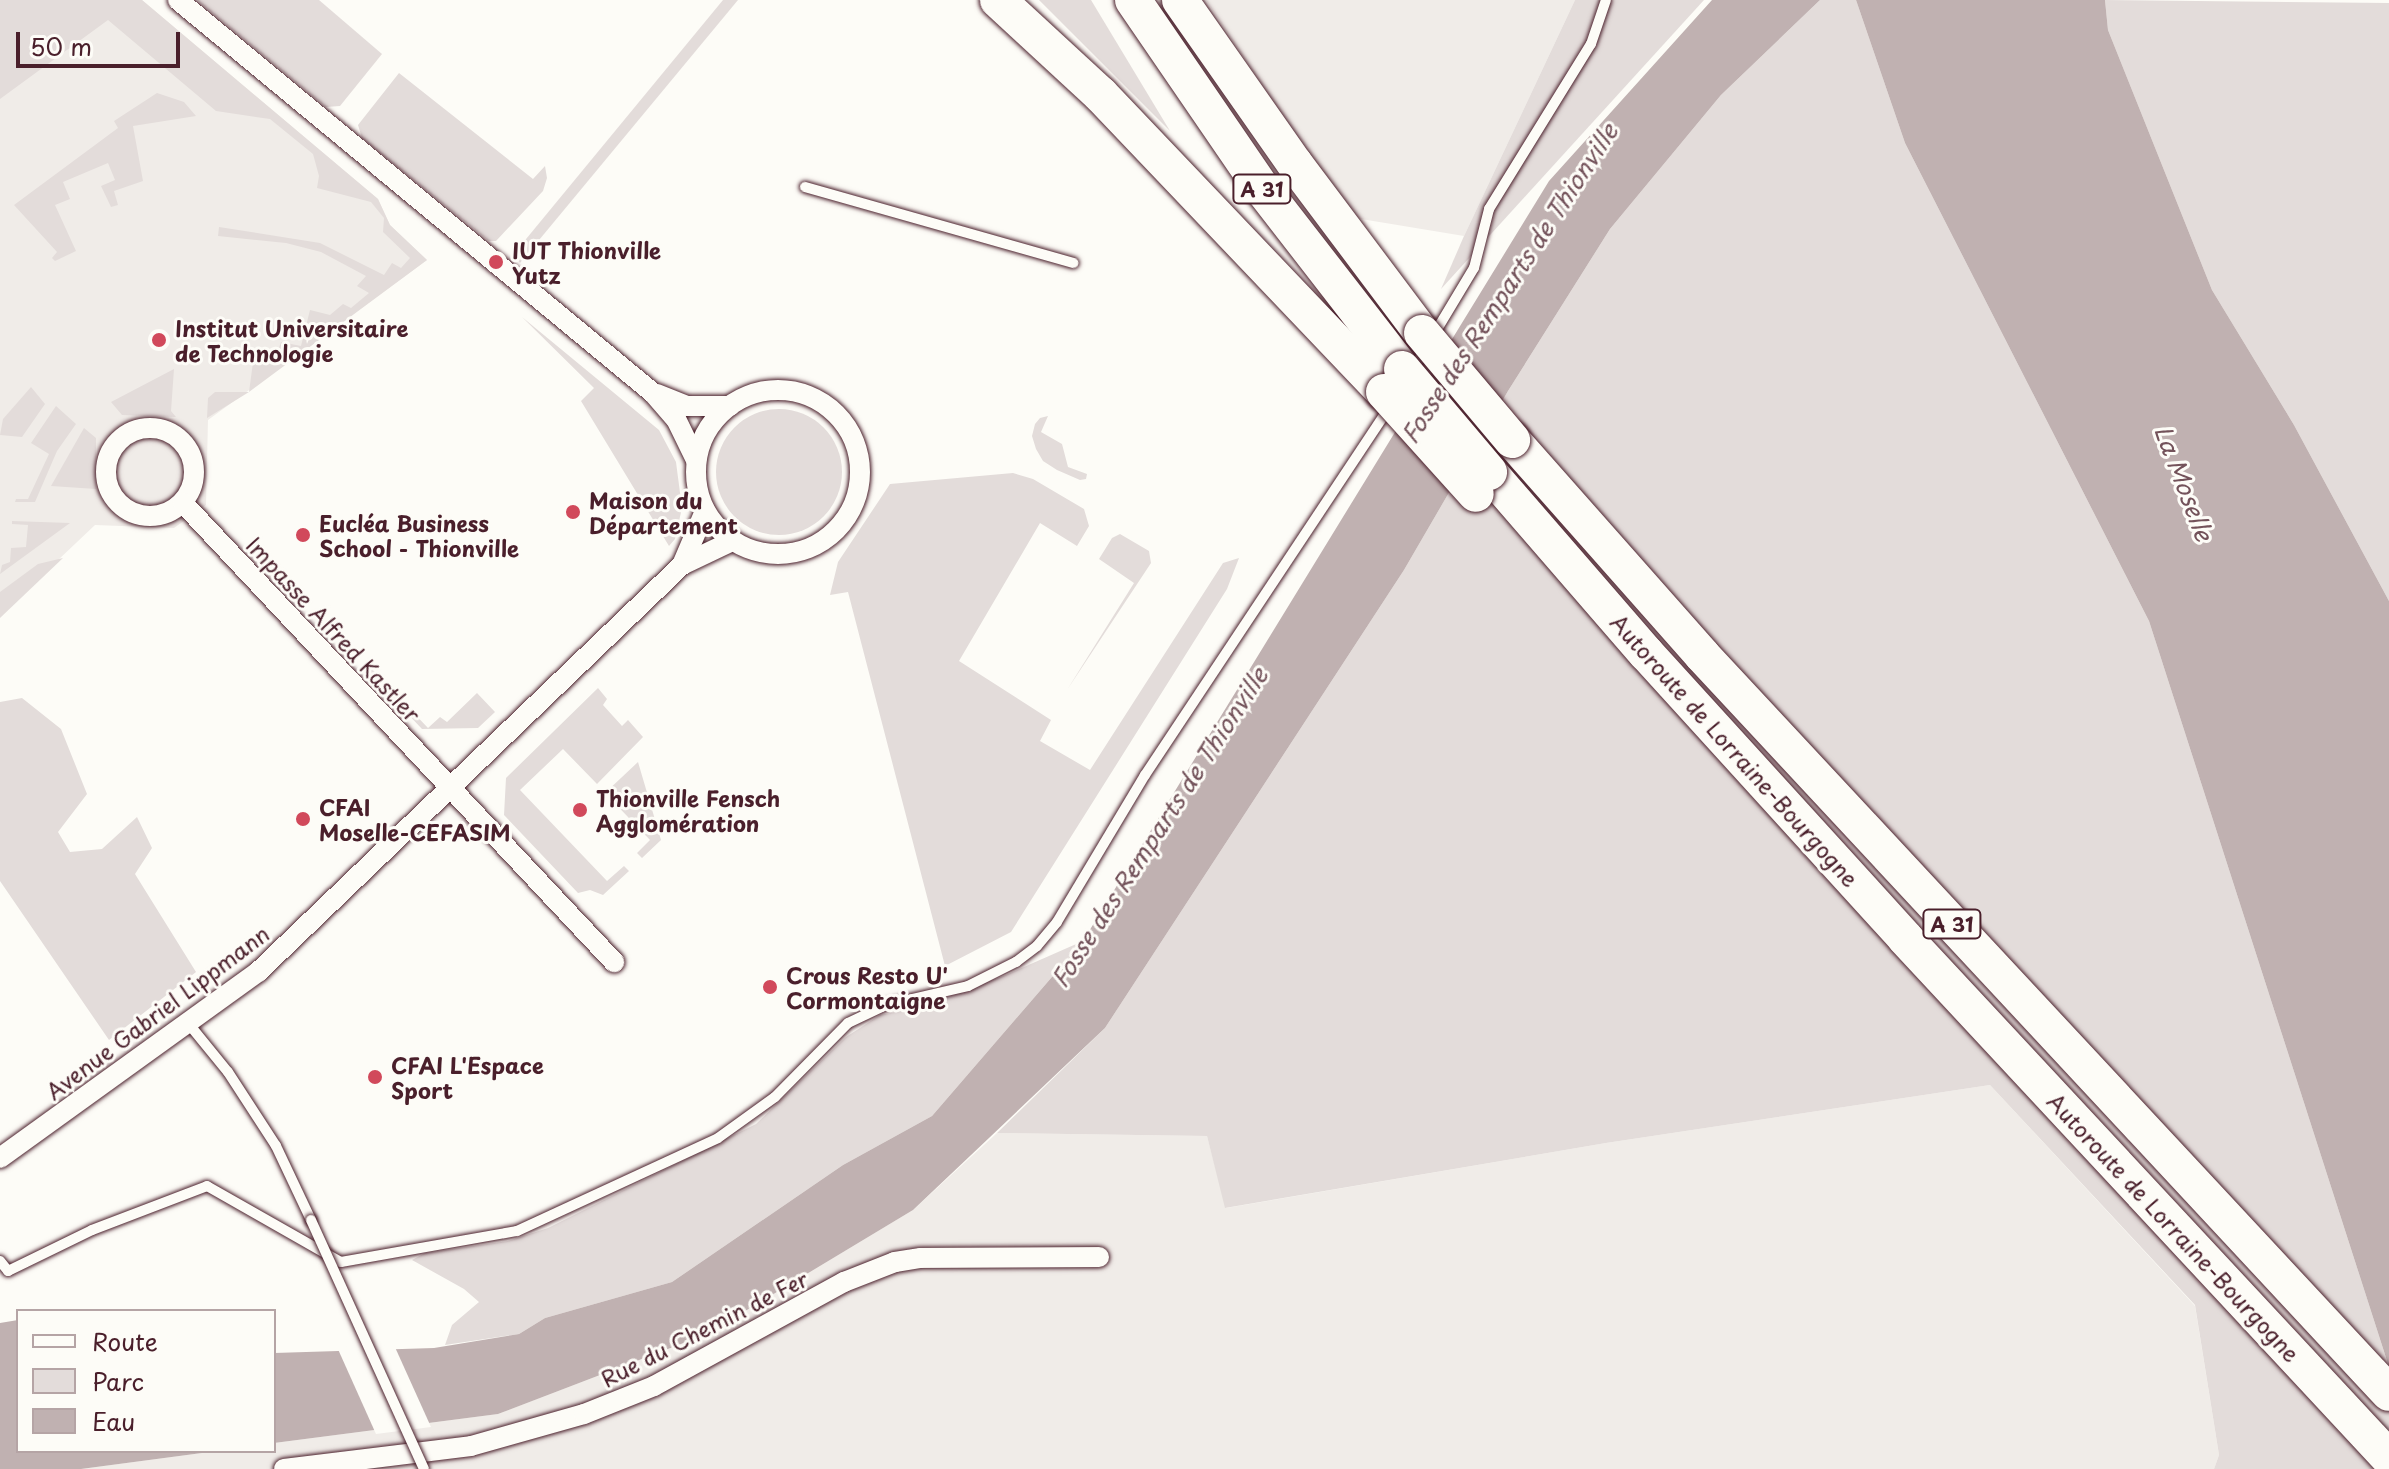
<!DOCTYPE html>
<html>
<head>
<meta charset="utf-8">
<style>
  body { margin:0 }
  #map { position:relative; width:2389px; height:1469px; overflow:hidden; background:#fdfcf7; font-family:"Playpen Sans",sans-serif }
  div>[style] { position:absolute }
  .built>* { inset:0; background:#f0ece8 }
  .green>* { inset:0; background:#e3dcda }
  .round { border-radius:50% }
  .water>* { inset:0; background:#c0b1b1 }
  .pier>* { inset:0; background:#fdfcf7 }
  .roads { filter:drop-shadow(0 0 2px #4a1f2b) drop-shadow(0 0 2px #4a1f2b) }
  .service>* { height:10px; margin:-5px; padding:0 5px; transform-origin:5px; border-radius:5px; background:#fdfcf7 }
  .minor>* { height:20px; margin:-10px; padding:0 10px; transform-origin:10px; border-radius:10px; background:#fdfcf7 }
  .minor>.ring { margin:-10px; padding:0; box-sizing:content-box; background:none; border:20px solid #fdfcf7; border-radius:50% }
  .motorway>* { height:36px; margin:-18px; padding:0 18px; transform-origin:18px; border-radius:18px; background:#fdfcf7 }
  .bridges { filter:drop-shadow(0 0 2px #4a1f2b) drop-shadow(0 0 2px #4a1f2b) }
  .service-bridge>* { height:10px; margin:-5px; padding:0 5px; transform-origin:5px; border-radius:5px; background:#fdfcf7 }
  .motorway-bridge>* { height:36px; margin:-18px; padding:0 18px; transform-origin:18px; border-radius:18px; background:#fdfcf7 }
  .dots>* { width:22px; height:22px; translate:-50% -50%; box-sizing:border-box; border:4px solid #fdfcf7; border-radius:50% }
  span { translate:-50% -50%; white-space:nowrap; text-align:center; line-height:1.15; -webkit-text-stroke:6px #fdfcf7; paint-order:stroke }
  .shield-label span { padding:2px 6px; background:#fdfcf7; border:2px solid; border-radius:6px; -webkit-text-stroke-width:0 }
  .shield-label { font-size:20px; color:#4a1f2b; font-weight:700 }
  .poi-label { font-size:22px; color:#4a1f2b; font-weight:700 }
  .left { translate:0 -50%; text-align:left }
  .street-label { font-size:22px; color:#4a1f2b }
  .water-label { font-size:24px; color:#73525a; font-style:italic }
  .legend { position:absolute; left:16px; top:1309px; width:260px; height:144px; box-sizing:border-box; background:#fdfcf7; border:2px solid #b5a4a5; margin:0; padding:10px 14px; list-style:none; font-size:24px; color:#4a1f2b }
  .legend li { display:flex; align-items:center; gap:16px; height:40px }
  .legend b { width:40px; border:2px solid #b5a4a5 }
  .scale { position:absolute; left:16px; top:32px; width:164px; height:36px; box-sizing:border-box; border:4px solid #4a1f2b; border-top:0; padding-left:10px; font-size:24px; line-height:28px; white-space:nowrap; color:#4a1f2b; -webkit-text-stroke:6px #fdfcf7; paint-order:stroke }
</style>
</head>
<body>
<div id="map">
  <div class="built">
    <i style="clip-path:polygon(0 0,142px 0,378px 199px,390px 225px,427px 260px,208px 420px,206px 505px,174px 528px,95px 525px,0 615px)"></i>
    <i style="clip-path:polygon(1206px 0,1575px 0,1464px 236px,1349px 217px)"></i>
    <i style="clip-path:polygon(1990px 1085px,2195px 1306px,2219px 1455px,2214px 1469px,81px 1469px,217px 1451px,274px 1451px,274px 1443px,498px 1414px,707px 1334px,913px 1210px,997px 1133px,1207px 1136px,1226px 1208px,1606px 1143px)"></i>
  </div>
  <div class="green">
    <i style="clip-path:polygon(0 0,142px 0,378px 199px,390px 225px,427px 260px,249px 392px,207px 418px,208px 398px,215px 392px,249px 392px,254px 355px,275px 359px,281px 342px,301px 346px,310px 310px,330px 315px,343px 304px,351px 308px,369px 293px,357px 286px,366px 276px,321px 252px,286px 243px,218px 236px,219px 227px,320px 243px,384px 275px,392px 263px,401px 268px,410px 258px,383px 232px,384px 218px,371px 202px,317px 188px,319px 176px,313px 154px,270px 119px,216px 111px,108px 20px,0 99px)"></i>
    <i style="clip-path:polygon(197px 0,319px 0,382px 54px,340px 106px,326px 107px)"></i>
    <i style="clip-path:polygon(723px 0,738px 0,520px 263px,515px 256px,517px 250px)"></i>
    <i style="clip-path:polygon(1039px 0,1091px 0,1170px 131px)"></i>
    <i style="clip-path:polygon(1575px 0,1704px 0,1441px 289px,1464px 236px)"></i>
    <i style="clip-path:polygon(1820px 0,1856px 0,1905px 143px,2149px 621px,2389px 1367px,2389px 1469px,2214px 1469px,2219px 1455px,2195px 1305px,1990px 1085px,1606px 1143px,1225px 1208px,1207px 1136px,997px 1133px,1105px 1028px,1404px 570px,1508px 391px,1610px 229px,1721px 95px)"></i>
    <i style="clip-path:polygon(2105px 0,2389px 3px,2389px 601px,2294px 425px,2212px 290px,2108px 30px)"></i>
    <i style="clip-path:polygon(399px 73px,533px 179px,545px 166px,547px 178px,543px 191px,496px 241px,489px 241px,362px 138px,358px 125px)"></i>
    <i style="clip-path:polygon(157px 93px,184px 102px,196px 116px,133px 126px,143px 181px,114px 191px,118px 205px,111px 207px,101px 186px,115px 180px,108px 163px,63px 182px,70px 199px,55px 205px,76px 251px,55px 261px,52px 258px,57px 252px,14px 205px,118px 128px,114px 121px)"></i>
    <i style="clip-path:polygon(522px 317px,659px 430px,676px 462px,682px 508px,675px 539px,669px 546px,581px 401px,594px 388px)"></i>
    <i style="clip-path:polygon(174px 369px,171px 411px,176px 417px,122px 415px,111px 402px)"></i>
    <i style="clip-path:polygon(31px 387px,45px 404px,22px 437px,0 435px,3px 419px)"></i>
    <i style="clip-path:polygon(56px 406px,76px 424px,57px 451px,35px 502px,15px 502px,16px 499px,28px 499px,49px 454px,31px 443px)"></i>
    <i class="round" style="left:716px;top:409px;width:126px;height:126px"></i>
    <i style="clip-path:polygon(1048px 416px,1041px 432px,1062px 444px,1068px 467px,1087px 474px,1086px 479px,1080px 480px,1057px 470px,1043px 461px,1036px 449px,1032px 436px,1035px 424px,1040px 418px)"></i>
    <i style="clip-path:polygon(84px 428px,96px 438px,96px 489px,51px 486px)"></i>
    <i style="clip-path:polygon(1013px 473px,1033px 479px,1084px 509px,1089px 526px,1077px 546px,1040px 523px,959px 661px,1051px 720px,1040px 741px,1090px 770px,1223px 563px,1239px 558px,1227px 589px,1011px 932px,945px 966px,848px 592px,830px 595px,838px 562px,890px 484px)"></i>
    <i style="clip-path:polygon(12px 521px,70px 523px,0 574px,2px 565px,10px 562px,11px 548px,26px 547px,28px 525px,12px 524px)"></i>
    <i style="clip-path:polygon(1120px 534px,1149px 551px,1151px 563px,1067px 690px,1134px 583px,1099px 559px,1112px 538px)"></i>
    <i style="clip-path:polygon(63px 558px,0 618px,0 592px,38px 564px)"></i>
    <i style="clip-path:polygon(371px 668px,428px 728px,440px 717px,447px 722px,477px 693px,495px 712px,478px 728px,422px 729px,367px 671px)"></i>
    <i style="clip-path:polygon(598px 688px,607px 699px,603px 705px,622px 726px,628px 720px,643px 737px,597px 784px,563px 749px,520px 790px,607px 881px,624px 866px,629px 871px,603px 895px,590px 890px,578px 893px,504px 815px,506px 778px)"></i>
    <i style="clip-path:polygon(22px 698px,61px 729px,87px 794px,58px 832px,70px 852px,102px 849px,137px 817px,152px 848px,135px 874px,196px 972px,109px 1040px,0 881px,0 702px)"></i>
    <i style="clip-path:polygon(638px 762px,661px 840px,642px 858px,637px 853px,650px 840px,605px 793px)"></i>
    <i style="clip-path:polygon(1083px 941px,932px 1116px,843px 1165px,672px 1282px,545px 1318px,519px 1334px,445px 1345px,452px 1325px,479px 1302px,464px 1289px,412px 1260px,425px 1253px,508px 1241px,548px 1228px,756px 1124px,846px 1037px,880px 1015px,917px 1008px,1006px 975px)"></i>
  </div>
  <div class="water">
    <i style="clip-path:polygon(1712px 0,1820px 0,1721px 95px,1610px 229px,1508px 391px,1404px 570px,1105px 1028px,913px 1210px,707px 1334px,498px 1414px,274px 1443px,274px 1353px,434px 1348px,519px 1334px,545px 1318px,672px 1282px,843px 1165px,932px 1116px,1083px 941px,1549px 181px)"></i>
    <i style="clip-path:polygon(1856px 0,2105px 0,2108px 30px,2212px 290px,2294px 425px,2389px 601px,2389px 1367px,2149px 621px,1905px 143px)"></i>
    <i style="clip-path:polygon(18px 1320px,18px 1451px,217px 1451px,81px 1469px,0 1469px,0 1323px)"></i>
  </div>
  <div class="pier">
    <i style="clip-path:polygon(394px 1345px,431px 1427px,376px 1434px,337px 1347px)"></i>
  </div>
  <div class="roads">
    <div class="service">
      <i style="left:805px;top:187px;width:279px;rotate:15.8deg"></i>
      <i style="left:1412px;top:371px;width:120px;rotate:-59deg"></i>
      <i style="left:1474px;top:268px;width:61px;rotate:-75.7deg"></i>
      <i style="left:1489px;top:209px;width:194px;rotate:-58.3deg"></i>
      <i style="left:1591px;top:44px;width:46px;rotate:-71.2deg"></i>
      <i style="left:188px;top:1023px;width:63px;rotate:50.8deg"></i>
      <i style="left:228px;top:1072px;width:88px;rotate:57deg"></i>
      <i style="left:276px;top:1146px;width:82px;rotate:64.7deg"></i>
      <i style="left:0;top:1261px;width:13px;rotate:51deg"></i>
      <i style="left:8px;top:1271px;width:93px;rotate:-26deg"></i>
      <i style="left:92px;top:1230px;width:123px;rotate:-20.9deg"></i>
      <i style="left:207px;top:1186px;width:154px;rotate:29.6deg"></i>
      <i style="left:341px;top:1262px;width:179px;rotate:-10deg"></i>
      <i style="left:517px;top:1231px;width:221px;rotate:-24.8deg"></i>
      <i style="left:718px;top:1138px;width:70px;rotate:-35.7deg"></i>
      <i style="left:775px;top:1097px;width:104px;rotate:-45.4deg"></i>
      <i style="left:848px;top:1023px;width:42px;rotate:-25.3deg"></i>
      <i style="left:886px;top:1005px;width:84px;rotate:-13deg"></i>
      <i style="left:968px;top:986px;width:54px;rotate:-26.6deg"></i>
      <i style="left:1016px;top:962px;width:26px;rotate:-37deg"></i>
      <i style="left:1037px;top:946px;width:31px;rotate:-50deg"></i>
      <i style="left:1057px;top:922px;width:171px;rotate:-59.1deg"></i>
      <i style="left:1145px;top:775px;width:441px;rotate:-56.4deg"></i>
    </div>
    <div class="minor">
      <i style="left:178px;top:0;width:617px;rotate:39.6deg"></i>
      <i style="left:653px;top:393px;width:35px;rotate:49deg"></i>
      <i style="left:676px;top:419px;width:46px;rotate:64deg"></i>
      <i class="ring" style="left:696px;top:390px;width:144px;height:144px"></i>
      <i style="left:657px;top:394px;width:31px;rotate:22deg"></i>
      <i style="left:686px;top:406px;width:44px"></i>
      <i class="ring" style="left:106px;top:428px;width:68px;height:68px"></i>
      <i style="left:183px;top:503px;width:630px;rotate:46.8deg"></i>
      <i style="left:682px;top:565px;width:59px;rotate:-66.9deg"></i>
      <i style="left:0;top:1158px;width:318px;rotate:-35.8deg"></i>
      <i style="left:258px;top:972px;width:588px;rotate:-43.83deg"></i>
      <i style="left:682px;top:565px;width:55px;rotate:-25.6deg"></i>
      <i style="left:284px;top:1469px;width:188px;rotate:-7deg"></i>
      <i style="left:471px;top:1446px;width:117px;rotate:-15.8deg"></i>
      <i style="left:584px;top:1414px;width:75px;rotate:-21.8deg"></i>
      <i style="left:654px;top:1386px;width:217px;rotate:-28.7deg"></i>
      <i style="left:844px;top:1282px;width:55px;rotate:-21.4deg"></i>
      <i style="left:895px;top:1262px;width:26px;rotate:-9deg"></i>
      <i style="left:921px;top:1258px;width:178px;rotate:-0.3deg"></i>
    </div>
    <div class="motorway">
      <i style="left:998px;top:0;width:139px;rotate:42.7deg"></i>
      <i style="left:1100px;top:94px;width:412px;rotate:46.4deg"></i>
      <i style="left:1133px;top:0;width:232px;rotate:55.6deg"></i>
      <i style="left:1264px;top:191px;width:225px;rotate:52.2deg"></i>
      <i style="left:1180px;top:0;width:200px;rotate:55deg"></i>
      <i style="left:1295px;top:164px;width:211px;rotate:53.1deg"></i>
      <i style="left:1512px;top:440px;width:287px;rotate:48.5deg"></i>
      <i style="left:1702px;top:655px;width:1008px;rotate:47.05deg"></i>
      <i style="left:1489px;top:472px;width:240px;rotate:49.1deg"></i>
      <i style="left:1646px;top:653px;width:385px;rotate:47.7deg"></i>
      <i style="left:1905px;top:938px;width:710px;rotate:47.05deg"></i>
    </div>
  </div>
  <div class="bridges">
    <div class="service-bridge">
      <i style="left:311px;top:1220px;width:273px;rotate:65.6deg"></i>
    </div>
    <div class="motorway-bridge">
      <i style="left:1422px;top:333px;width:140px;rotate:49.9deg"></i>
      <i style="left:1402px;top:369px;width:135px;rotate:49.8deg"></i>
      <i style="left:1384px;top:392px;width:137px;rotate:48deg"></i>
    </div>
  </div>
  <div class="dots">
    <i style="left:496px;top:262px;background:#d1495b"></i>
    <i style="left:159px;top:340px;background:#d1495b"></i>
    <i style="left:573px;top:512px;background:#d1495b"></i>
    <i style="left:303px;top:535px;background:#d1495b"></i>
    <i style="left:580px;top:810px;background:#d1495b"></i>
    <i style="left:303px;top:819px;background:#d1495b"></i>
    <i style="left:770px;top:987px;background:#d1495b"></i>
    <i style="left:375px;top:1077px;background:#d1495b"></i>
  </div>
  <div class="shield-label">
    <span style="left:1262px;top:189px">A 31</span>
    <span style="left:1952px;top:924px">A 31</span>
  </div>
  <div class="poi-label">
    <span class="left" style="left:512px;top:262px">IUT Thionville<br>Yutz</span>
    <span class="left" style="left:175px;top:340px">Institut Universitaire<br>de Technologie</span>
    <span class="left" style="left:589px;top:512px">Maison du<br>Département</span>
    <span class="left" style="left:319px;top:535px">Eucléa Business<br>School - Thionville</span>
    <span class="left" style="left:596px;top:810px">Thionville Fensch<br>Agglomération</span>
    <span class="left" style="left:319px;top:819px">CFAI<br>Moselle-CEFASIM</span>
    <span class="left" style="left:786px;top:987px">Crous Resto U'<br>Cormontaigne</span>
    <span class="left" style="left:391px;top:1077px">CFAI L'Espace<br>Sport</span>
  </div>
  <div class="street-label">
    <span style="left:334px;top:629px;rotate:47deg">Impasse Alfred Kastler</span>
    <span style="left:1735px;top:750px;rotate:48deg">Autoroute de Lorraine-Bourgogne</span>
    <span style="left:157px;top:1012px;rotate:-37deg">Avenue Gabriel Lippmann</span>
    <span style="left:2174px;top:1227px;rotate:47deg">Autoroute de Lorraine-Bourgogne</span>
    <span style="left:704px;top:1328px;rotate:-27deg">Rue du Chemin de Fer</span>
  </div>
  <div class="water-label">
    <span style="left:1509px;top:283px;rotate:-57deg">Fosse des Remparts de Thionville</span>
    <span style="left:2184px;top:483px;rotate:69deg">La Moselle</span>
    <span style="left:1159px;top:827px;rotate:-57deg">Fosse des Remparts de Thionville</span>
  </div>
  <ul class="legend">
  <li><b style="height:10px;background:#fdfcf7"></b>Route</li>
  <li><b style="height:22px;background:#e3dcda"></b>Parc</li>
  <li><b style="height:22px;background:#c0b1b1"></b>Eau</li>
  </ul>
  <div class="scale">50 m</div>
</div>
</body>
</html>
